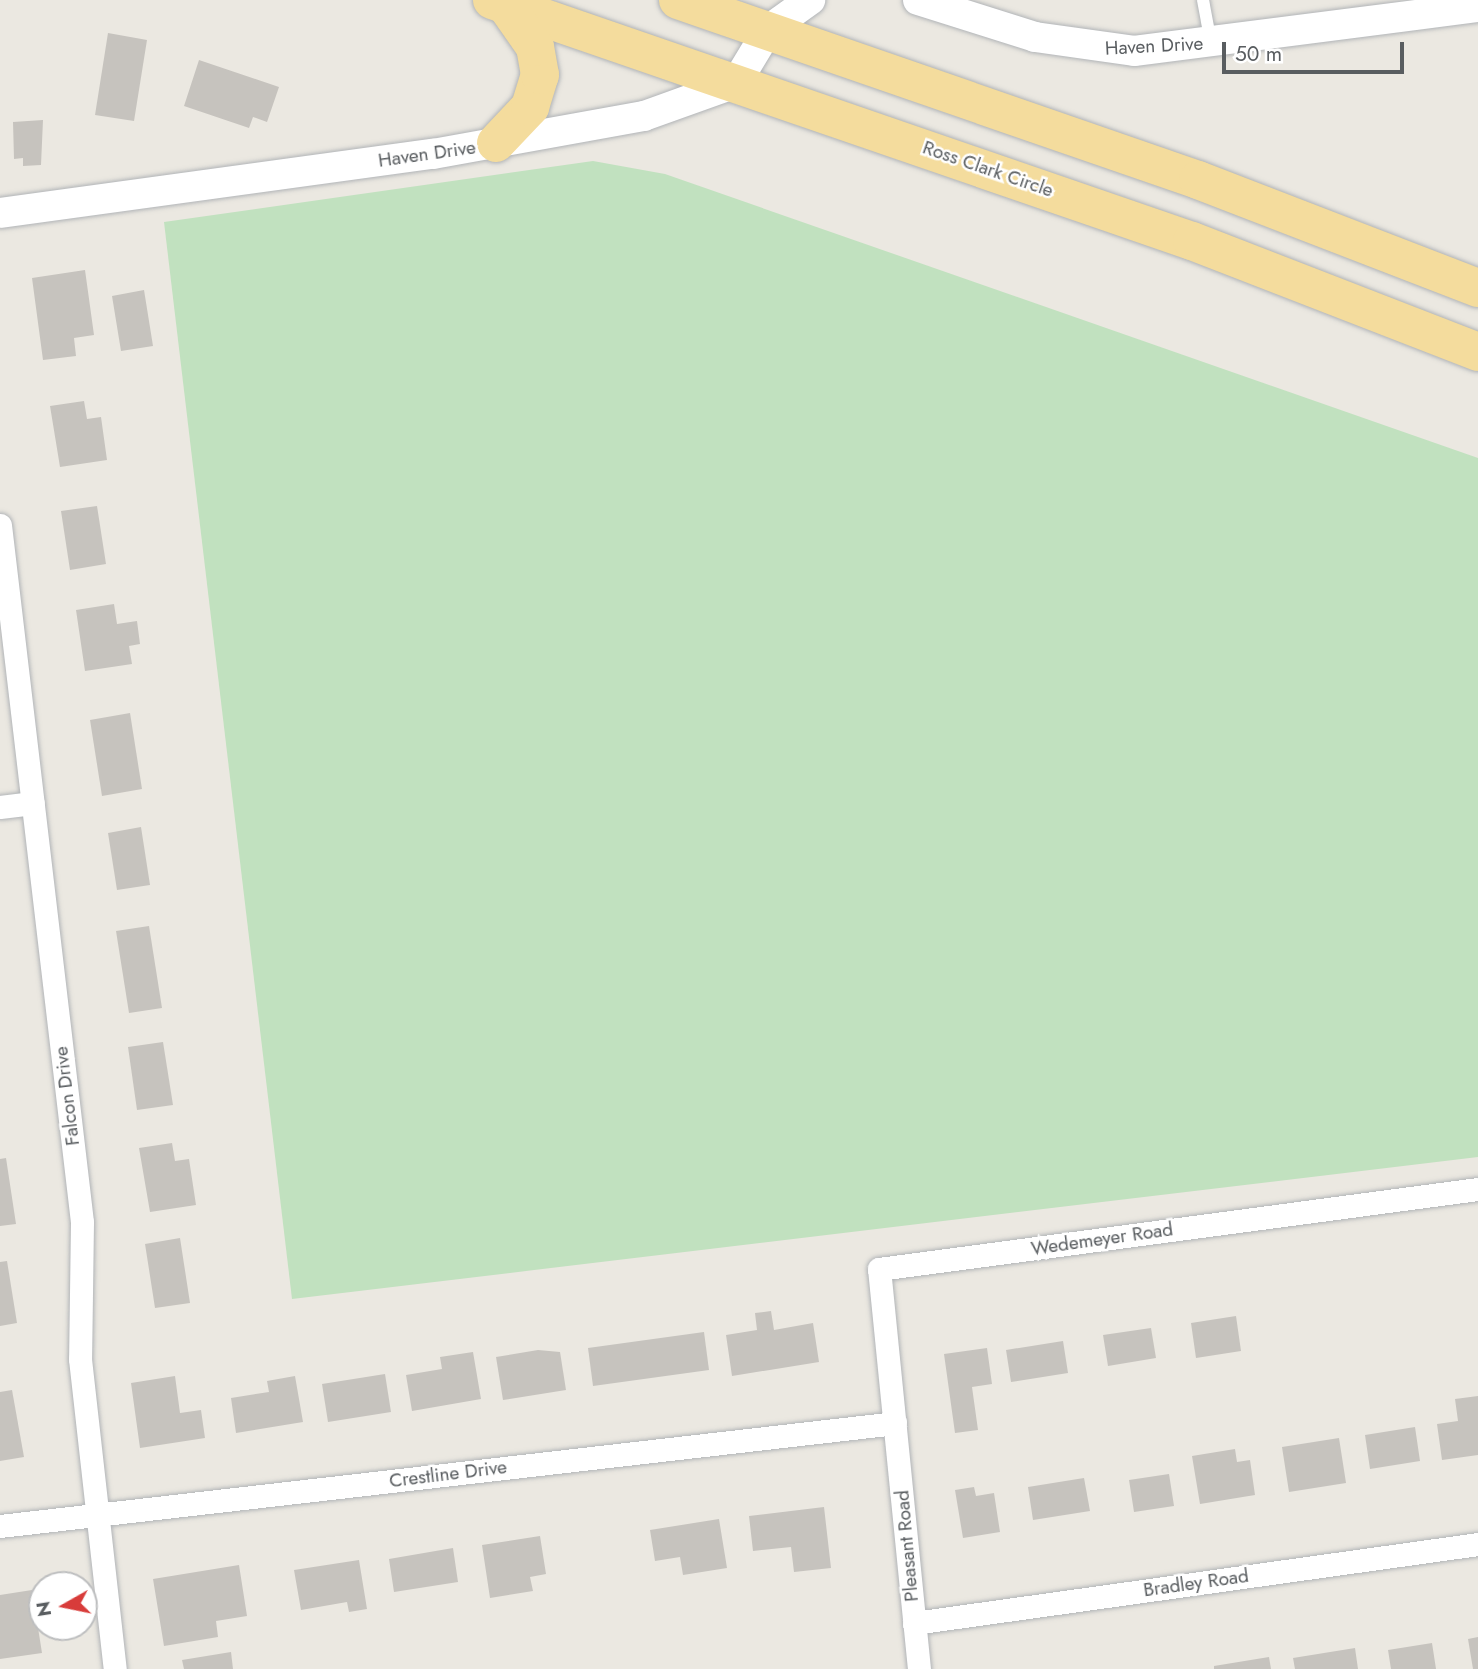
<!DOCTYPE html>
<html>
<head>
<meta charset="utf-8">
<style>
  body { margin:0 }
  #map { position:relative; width:1478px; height:1669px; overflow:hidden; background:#ebe8e1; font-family:Jost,sans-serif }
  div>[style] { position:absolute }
  .green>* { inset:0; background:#c1e1bf }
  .building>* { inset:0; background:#c6c3be }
  .roads { filter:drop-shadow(0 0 2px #b1b4b7) drop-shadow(0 0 2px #b1b4b7) }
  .service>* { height:12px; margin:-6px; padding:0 6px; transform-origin:6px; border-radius:6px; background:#fff }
  .minor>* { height:23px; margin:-11.5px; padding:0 11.5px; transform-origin:11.5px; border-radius:11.5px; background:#fff }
  .tertiary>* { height:30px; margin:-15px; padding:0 15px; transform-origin:15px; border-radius:15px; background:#fff }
  .trunk>* { height:38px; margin:-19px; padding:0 19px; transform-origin:19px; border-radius:19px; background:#f4dc9d }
  span { translate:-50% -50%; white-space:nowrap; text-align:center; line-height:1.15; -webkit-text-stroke:5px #fff; paint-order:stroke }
  .street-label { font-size:19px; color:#595d60 }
  .north { position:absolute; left:28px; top:1571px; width:70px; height:70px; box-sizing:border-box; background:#fff; border:2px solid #bdbebf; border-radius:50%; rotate:261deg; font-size:19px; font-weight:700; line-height:28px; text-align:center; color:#595d60 }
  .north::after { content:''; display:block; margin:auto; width:24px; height:32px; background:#d83c3a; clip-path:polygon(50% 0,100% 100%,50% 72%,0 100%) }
  .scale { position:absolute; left:1222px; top:42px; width:182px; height:32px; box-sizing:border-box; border:4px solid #595d60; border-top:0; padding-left:9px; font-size:21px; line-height:24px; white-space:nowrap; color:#595d60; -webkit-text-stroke:5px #fff; paint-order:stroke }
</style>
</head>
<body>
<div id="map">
  <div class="green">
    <i style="clip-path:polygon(593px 161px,665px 174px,1478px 458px,1478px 1157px,292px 1299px,164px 222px)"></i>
  </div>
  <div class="building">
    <i style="clip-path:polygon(108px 33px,147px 40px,134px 121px,95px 115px)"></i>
    <i style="clip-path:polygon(199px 60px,279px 87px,267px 122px,253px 117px,249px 128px,184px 106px)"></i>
    <i style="clip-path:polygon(43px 120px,41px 165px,23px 166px,23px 158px,14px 159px,13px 122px)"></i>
    <i style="clip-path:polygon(85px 270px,94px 335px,74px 338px,76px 356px,43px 360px,32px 278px)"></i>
    <i style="clip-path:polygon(144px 290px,153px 346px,121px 351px,112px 296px)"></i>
    <i style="clip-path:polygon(84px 401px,87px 419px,101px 417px,107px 460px,60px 467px,50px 406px)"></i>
    <i style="clip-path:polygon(97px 506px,106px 564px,70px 570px,61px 511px)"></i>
    <i style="clip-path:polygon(114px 604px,117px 624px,137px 621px,140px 644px,129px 646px,132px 664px,85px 671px,76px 610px)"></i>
    <i style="clip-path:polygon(130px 713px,142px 789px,102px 796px,90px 720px)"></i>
    <i style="clip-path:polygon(141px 827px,150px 885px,117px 890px,108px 833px)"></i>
    <i style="clip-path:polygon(149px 926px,162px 1008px,129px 1013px,116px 931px)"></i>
    <i style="clip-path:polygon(163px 1042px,173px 1105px,137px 1110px,128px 1047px)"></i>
    <i style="clip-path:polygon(172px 1143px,175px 1161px,189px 1159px,196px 1205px,150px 1212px,139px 1148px)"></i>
    <i style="clip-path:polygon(6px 1158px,16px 1224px,0 1226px,0 1159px)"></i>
    <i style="clip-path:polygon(180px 1238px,190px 1303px,155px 1308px,145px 1244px)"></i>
    <i style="clip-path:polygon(7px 1261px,17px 1323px,0 1326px,0 1262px)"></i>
    <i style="clip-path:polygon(771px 1311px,774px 1330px,813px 1323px,819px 1362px,732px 1376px,726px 1335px,757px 1330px,755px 1313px)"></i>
    <i style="clip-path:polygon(1236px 1316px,1241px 1351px,1196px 1358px,1191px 1323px)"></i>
    <i style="clip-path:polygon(1151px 1328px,1156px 1358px,1108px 1366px,1103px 1335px)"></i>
    <i style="clip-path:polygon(704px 1332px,709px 1370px,593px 1386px,588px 1348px)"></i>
    <i style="clip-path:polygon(1063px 1341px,1068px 1373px,1011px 1382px,1006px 1350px)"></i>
    <i style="clip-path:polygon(987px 1348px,992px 1384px,972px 1387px,978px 1430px,955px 1433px,944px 1354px)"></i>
    <i style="clip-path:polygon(538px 1350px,560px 1352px,566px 1390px,503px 1400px,496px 1357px)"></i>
    <i style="clip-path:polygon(473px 1352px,481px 1399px,412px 1411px,406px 1375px,442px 1369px,440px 1357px)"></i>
    <i style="clip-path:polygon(385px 1374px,391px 1412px,328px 1422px,322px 1384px)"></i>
    <i style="clip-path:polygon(175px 1376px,180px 1413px,201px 1410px,205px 1438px,140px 1448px,131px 1383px)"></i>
    <i style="clip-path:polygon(295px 1376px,303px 1422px,236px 1433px,231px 1398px,269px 1392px,267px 1381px)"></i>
    <i style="clip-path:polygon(12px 1390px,24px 1457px,0 1461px,0 1392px)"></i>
    <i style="clip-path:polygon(1478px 1396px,1478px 1455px,1442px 1460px,1437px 1424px,1458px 1421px,1455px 1399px)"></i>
    <i style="clip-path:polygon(1415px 1427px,1420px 1461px,1370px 1469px,1365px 1435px)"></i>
    <i style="clip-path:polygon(1339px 1438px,1346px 1483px,1289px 1492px,1282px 1447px)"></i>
    <i style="clip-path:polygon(1235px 1449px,1237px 1462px,1250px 1460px,1255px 1495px,1200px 1504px,1192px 1456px)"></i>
    <i style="clip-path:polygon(1169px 1474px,1174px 1506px,1134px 1512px,1129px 1480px)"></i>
    <i style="clip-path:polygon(1084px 1478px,1090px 1511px,1033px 1520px,1028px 1487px)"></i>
    <i style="clip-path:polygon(974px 1487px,976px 1496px,994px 1493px,1000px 1532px,963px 1538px,955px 1490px)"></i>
    <i style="clip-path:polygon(824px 1507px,831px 1568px,794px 1572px,791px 1547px,753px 1551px,749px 1516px)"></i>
    <i style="clip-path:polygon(719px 1519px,727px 1568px,683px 1575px,680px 1557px,655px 1561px,650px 1530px)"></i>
    <i style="clip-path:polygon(540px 1536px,546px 1574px,530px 1577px,533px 1591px,490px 1598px,482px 1545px)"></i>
    <i style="clip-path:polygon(453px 1548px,458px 1582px,394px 1592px,389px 1559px)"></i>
    <i style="clip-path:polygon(359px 1560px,367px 1609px,349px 1612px,347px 1602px,301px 1610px,294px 1570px)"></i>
    <i style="clip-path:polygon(239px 1565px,247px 1616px,216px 1621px,218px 1637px,164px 1646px,153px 1579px)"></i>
    <i style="clip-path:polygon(32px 1590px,42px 1653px,0 1659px,0 1595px)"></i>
    <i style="clip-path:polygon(1478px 1637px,1478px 1669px,1473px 1669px,1468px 1639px)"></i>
    <i style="clip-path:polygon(1432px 1643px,1436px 1669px,1391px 1669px,1388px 1650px)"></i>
    <i style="clip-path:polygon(1355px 1648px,1358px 1669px,1295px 1669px,1293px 1658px)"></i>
    <i style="clip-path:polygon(231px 1652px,233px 1669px,184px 1669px,182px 1660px)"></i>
    <i style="clip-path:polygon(1269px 1657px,1271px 1669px,1214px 1669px,1214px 1666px)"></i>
  </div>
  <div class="roads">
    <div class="service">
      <i style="left:1203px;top:0;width:44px;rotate:79.5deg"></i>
    </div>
    <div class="minor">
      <i style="left:0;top:525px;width:702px;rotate:83.29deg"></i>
      <i style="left:82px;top:1222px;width:137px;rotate:90.8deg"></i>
      <i style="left:80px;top:1359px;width:312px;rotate:83.6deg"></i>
      <i style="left:0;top:807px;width:33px;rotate:-7deg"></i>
      <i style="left:0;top:1526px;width:901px;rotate:-6.56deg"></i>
      <i style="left:914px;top:1623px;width:570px;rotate:-7.97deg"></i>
      <i style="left:919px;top:1669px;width:402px;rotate:-95.7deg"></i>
      <i style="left:879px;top:1269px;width:604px;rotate:-7.61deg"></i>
    </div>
    <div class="tertiary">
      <i style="left:918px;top:0;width:123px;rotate:17.5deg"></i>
      <i style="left:1035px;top:37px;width:100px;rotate:8deg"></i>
      <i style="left:1134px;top:51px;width:347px;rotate:-7.3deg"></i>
      <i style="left:0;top:213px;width:437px;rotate:-7.8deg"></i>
      <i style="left:433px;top:154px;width:214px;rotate:-10.2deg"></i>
      <i style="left:644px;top:116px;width:98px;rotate:-19.7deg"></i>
      <i style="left:736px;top:83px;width:62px;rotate:-58.9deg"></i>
      <i style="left:768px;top:30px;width:52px;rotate:-35.5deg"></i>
    </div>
    <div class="trunk">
      <i style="left:492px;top:0;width:740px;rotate:19deg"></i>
      <i style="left:1192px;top:241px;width:307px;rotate:21.2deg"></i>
      <i style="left:678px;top:0;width:550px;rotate:19.09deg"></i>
      <i style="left:1198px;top:180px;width:300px;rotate:21.1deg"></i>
      <i style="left:496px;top:143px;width:50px;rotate:-46.6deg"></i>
      <i style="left:530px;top:107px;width:34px;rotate:-73deg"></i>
      <i style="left:540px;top:75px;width:28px;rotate:-100deg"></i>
      <i style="left:535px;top:47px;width:52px;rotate:-124.9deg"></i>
    </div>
  </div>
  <div class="street-label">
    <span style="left:1154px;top:46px;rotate:-3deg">Haven Drive</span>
    <span style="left:427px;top:154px;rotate:-8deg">Haven Drive</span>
    <span style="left:988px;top:169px;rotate:19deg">Ross Clark Circle</span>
    <span style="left:67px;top:1096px;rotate:-97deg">Falcon Drive</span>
    <span style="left:1102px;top:1239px;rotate:-8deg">Wedemeyer Road</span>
    <span style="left:448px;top:1474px;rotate:-7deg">Crestline Drive</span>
    <span style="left:907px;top:1546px;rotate:-95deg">Pleasant Road</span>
    <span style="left:1196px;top:1583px;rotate:-8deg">Bradley Road</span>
  </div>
  <div class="north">N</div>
  <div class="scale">50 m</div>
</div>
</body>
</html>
